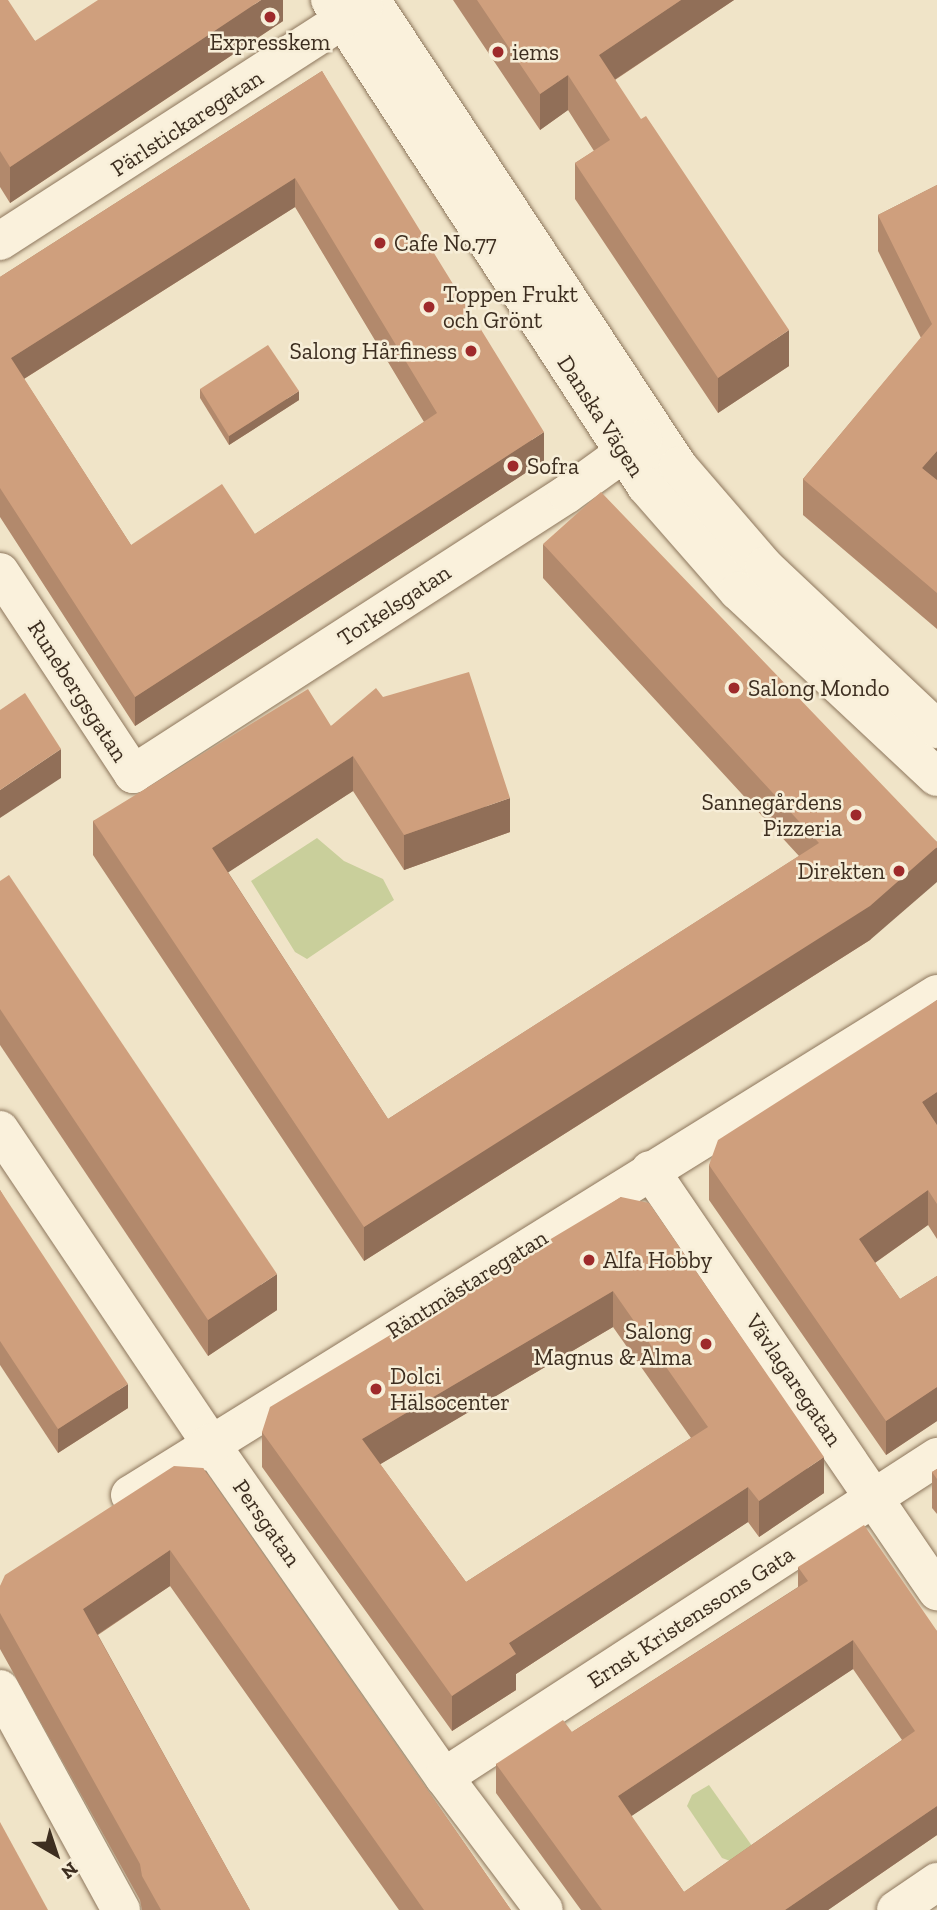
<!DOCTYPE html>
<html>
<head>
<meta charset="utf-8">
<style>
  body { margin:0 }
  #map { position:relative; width:937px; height:1910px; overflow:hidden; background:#f0e4c8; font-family:"Zilla Slab",serif }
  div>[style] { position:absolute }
  .green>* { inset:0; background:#c9cf9b }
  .roads { filter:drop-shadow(0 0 2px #8d765c) drop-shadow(0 0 2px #8d765c) }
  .minor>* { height:38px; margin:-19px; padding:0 19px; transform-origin:19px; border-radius:19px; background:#faf1dc }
  .wall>* { inset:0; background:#b2896c }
  .shaded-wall>* { inset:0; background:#916f58 }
  .building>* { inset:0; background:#cf9f7d }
  .dots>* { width:19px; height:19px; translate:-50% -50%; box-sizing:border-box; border:4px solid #f7eed8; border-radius:50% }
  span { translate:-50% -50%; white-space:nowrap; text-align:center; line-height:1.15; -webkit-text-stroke:5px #f7eed8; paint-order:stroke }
  .poi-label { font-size:23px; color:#3d2e20 }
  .left { translate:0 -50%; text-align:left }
  .right { translate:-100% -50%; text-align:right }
  .street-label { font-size:23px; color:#3d2e20 }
  .north { position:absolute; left:21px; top:1819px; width:70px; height:70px; -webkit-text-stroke:5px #f7eed8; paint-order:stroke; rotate:141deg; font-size:19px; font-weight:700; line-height:28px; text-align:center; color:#3d2e20 }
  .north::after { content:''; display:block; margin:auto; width:24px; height:32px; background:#3d2e20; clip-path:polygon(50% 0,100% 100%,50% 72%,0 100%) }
</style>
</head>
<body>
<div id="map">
  <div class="green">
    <i style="clip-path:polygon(317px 838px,344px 861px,383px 879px,394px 900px,307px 959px,295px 952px,251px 881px)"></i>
    <i style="clip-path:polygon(709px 1785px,757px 1853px,733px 1862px,722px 1858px,687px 1806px,692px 1795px)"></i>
  </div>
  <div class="roads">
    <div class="minor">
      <i style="left:330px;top:0;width:580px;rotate:56.97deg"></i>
      <i style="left:646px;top:486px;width:140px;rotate:48.8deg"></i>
      <i style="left:738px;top:591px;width:272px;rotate:43.1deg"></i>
      <i style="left:371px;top:0;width:558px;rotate:56.62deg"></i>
      <i style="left:678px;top:466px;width:132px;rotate:49.3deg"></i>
      <i style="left:764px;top:566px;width:238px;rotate:43.3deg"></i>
      <i style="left:0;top:241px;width:433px;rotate:-32.8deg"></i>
      <i style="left:0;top:572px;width:242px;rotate:56.6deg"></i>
      <i style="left:133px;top:774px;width:516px;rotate:-32.83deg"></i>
      <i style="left:567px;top:494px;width:94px;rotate:-35.9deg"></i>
      <i style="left:0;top:1130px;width:377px;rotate:56.1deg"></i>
      <i style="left:210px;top:1443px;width:408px;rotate:55deg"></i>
      <i style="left:444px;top:1777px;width:166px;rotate:53.1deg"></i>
      <i style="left:650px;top:1170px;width:510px;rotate:55.72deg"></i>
      <i style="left:130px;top:1495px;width:950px;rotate:-31.83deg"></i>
      <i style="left:0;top:1689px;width:252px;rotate:61.3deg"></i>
      <i style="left:444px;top:1777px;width:588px;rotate:-32.99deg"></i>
      <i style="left:896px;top:1910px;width:50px;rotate:-34.3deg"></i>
    </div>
  </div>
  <div class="wall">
    <i style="clip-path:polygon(0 0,35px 41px,283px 0,283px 21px,10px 203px,0 187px)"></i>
    <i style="clip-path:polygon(453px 0,734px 0,615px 80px,789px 366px,718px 413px,575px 199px,575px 163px,594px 151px,568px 110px,540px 130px)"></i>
    <i style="clip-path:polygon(evenodd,322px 71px,544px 461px,135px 726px,0 517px,0 277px,322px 71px,295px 207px,424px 422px,255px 534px,131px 545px,24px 379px,295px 207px)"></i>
    <i style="clip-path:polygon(937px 185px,937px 629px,803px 515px,803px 479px,921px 338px,878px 251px,878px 215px)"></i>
    <i style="clip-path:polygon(200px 389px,299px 400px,229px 445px,200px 398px)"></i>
    <i style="clip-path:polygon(543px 544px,937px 842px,870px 940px,364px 1261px,93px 855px,93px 821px,331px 726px,383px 697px,510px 832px,404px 870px,353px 791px,228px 872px,388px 1119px,799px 856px,543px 578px)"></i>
    <i style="clip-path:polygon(0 881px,277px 1310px,208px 1356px,0 1045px)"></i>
    <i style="clip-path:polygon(937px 1000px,937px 1239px,928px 1225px,875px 1263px,900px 1299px,937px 1276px,937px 1421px,886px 1455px,709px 1200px,709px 1165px)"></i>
    <i style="clip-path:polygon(0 1190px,128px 1408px,58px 1453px,0 1365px)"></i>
    <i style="clip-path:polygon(evenodd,621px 1197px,824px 1493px,759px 1537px,748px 1522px,516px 1674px,516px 1690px,452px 1731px,262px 1467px,262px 1432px,621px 1197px,613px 1327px,691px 1438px,466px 1582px,380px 1464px,613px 1327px)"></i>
    <i style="clip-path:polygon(203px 1468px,511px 1910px,399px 1910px,170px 1586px,98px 1635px,250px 1910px,142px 1910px,140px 1900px,0 1649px,0 1586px)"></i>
    <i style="clip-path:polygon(937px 1469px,937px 1514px,932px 1508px,932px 1472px)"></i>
    <i style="clip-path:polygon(evenodd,798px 1567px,937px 1631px,937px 1835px,828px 1910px,581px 1910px,496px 1793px,496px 1764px,572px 1732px,798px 1587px,798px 1567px,853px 1669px,902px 1740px,684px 1892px,631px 1816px,853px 1669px)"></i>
  </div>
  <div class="shaded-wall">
    <i style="clip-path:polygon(261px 0,283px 0,283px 21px,10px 203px,10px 167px)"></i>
    <i style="clip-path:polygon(681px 0,734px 0,599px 90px,599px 55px)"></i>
    <i style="clip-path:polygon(568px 75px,568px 110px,540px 130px,540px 94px)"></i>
    <i style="clip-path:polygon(295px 178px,295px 207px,11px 387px,11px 358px)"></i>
    <i style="clip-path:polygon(789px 330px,789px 366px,718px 413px,718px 378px)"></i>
    <i style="clip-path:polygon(299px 391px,299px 400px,229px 445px,229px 436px)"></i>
    <i style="clip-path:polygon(544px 432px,544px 461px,135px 726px,135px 697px)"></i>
    <i style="clip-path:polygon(937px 451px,937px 487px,922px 468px)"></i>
    <i style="clip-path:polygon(61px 749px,61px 778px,0 818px,0 790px)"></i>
    <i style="clip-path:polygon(353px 756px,353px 791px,212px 883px,212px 848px)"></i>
    <i style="clip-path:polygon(510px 798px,510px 832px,404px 870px,404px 835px)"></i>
    <i style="clip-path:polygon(937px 847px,937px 882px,870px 940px,364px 1261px,364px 1227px)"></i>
    <i style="clip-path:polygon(937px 1092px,937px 1127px,922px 1102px)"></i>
    <i style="clip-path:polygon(928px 1190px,928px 1225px,859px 1274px,859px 1239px)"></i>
    <i style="clip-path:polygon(277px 1274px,277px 1310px,208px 1356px,208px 1320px)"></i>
    <i style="clip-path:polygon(613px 1291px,613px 1327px,362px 1475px,362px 1439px)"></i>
    <i style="clip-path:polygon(128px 1384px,128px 1408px,58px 1453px,58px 1429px)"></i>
    <i style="clip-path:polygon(937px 1387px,937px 1421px,886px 1455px,886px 1421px)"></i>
    <i style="clip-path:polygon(824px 1457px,824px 1493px,759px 1537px,759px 1501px)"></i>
    <i style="clip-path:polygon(748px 1487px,748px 1522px,516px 1674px,516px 1690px,452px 1731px,452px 1696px,509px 1643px)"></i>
    <i style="clip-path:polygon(170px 1550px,170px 1586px,83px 1644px,83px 1609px)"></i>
    <i style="clip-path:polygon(853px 1640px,853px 1669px,618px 1825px,618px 1796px)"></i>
    <i style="clip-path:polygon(937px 1806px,937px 1835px,828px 1910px,785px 1910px)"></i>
  </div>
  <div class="building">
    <i style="clip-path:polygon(0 0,8px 0,35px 41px,98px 0,261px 0,10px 167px,0 151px)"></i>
    <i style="clip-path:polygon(477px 0,681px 0,599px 55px,641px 119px,646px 116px,789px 330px,718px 378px,575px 163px,610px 140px,568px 75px,540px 94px)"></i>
    <i style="clip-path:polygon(evenodd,322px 71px,544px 432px,135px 697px,0 488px,0 277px,322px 71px,295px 178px,437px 413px,255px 534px,222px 484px,131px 545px,11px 358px,295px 178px)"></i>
    <i style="clip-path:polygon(937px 185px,937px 451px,922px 468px,937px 480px,937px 593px,803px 479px,932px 324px,878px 215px)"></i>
    <i style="clip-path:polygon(268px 345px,299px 391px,229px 436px,200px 389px)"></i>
    <i style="clip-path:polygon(601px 492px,937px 842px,937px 847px,870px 906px,364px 1227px,93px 821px,308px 689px,331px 726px,376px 688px,383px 697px,469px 672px,510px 798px,404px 835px,353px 756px,212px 848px,388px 1119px,819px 843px,543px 544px)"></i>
    <i style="clip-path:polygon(25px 693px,61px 749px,0 790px,0 710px)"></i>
    <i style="clip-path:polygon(9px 875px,277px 1274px,208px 1320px,0 1009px,0 881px)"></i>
    <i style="clip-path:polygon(937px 1000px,937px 1092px,922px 1102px,937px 1125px,937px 1204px,928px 1190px,859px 1239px,900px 1299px,937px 1276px,937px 1387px,886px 1421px,709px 1165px,718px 1140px)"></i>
    <i style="clip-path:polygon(0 1190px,128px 1384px,58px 1429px,0 1341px)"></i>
    <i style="clip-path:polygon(evenodd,621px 1197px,649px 1203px,824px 1457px,759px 1501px,748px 1487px,509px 1643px,516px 1654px,452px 1696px,262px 1432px,270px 1407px,621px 1197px,613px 1291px,708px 1427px,466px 1582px,362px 1439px,613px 1291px)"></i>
    <i style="clip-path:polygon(174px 1466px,203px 1468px,511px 1910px,424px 1910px,170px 1550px,83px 1609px,250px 1910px,161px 1910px,142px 1876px,140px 1864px,0 1613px,0 1586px,5px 1575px)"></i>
    <i style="clip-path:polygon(937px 1469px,937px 1479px,932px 1472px)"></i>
    <i style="clip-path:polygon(evenodd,864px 1525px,937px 1631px,937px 1806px,785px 1910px,602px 1910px,496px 1764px,563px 1720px,572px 1732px,808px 1581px,798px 1567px,864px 1525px,853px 1640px,915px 1731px,684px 1892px,618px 1796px,853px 1640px)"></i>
    <i style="clip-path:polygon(0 1822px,48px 1910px,0 1910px)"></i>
  </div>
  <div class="dots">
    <i style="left:270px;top:17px;background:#9e2a2b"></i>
    <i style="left:498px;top:52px;background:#9e2a2b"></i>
    <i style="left:380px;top:243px;background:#9e2a2b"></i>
    <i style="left:429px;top:307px;background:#9e2a2b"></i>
    <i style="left:471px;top:351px;background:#9e2a2b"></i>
    <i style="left:513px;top:466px;background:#9e2a2b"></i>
    <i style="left:734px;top:688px;background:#9e2a2b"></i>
    <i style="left:856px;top:815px;background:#9e2a2b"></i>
    <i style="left:899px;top:871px;background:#9e2a2b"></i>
    <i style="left:589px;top:1260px;background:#9e2a2b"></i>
    <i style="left:706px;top:1344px;background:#9e2a2b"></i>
    <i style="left:376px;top:1389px;background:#9e2a2b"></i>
  </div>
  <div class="poi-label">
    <span style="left:270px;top:42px">Expresskem</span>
    <span class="left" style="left:512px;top:52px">iems</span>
    <span class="left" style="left:394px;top:243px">Cafe No.77</span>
    <span class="left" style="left:443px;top:307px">Toppen Frukt<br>och Grönt</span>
    <span class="right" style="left:457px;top:351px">Salong Hårfiness</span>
    <span class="left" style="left:527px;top:466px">Sofra</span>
    <span class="left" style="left:748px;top:688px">Salong Mondo</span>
    <span class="right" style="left:842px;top:815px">Sannegårdens<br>Pizzeria</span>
    <span class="right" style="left:885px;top:871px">Direkten</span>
    <span class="left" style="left:603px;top:1260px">Alfa Hobby</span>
    <span class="right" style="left:692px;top:1344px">Salong<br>Magnus &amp; Alma</span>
    <span class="left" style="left:390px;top:1389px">Dolci<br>Hälsocenter</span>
  </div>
  <div class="street-label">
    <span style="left:187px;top:123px;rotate:-33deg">Pärlstickaregatan</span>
    <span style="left:601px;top:416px;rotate:57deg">Danska Vägen</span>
    <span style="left:394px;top:605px;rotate:-33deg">Torkelsgatan</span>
    <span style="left:78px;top:691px;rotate:57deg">Runebergsgatan</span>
    <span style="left:467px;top:1284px;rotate:-32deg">Räntmästaregatan</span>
    <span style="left:794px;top:1380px;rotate:56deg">Vävlagaregatan</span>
    <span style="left:267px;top:1523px;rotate:55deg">Persgatan</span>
    <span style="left:691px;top:1617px;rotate:-33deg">Ernst Kristenssons Gata</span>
  </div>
  <div class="north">N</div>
</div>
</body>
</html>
